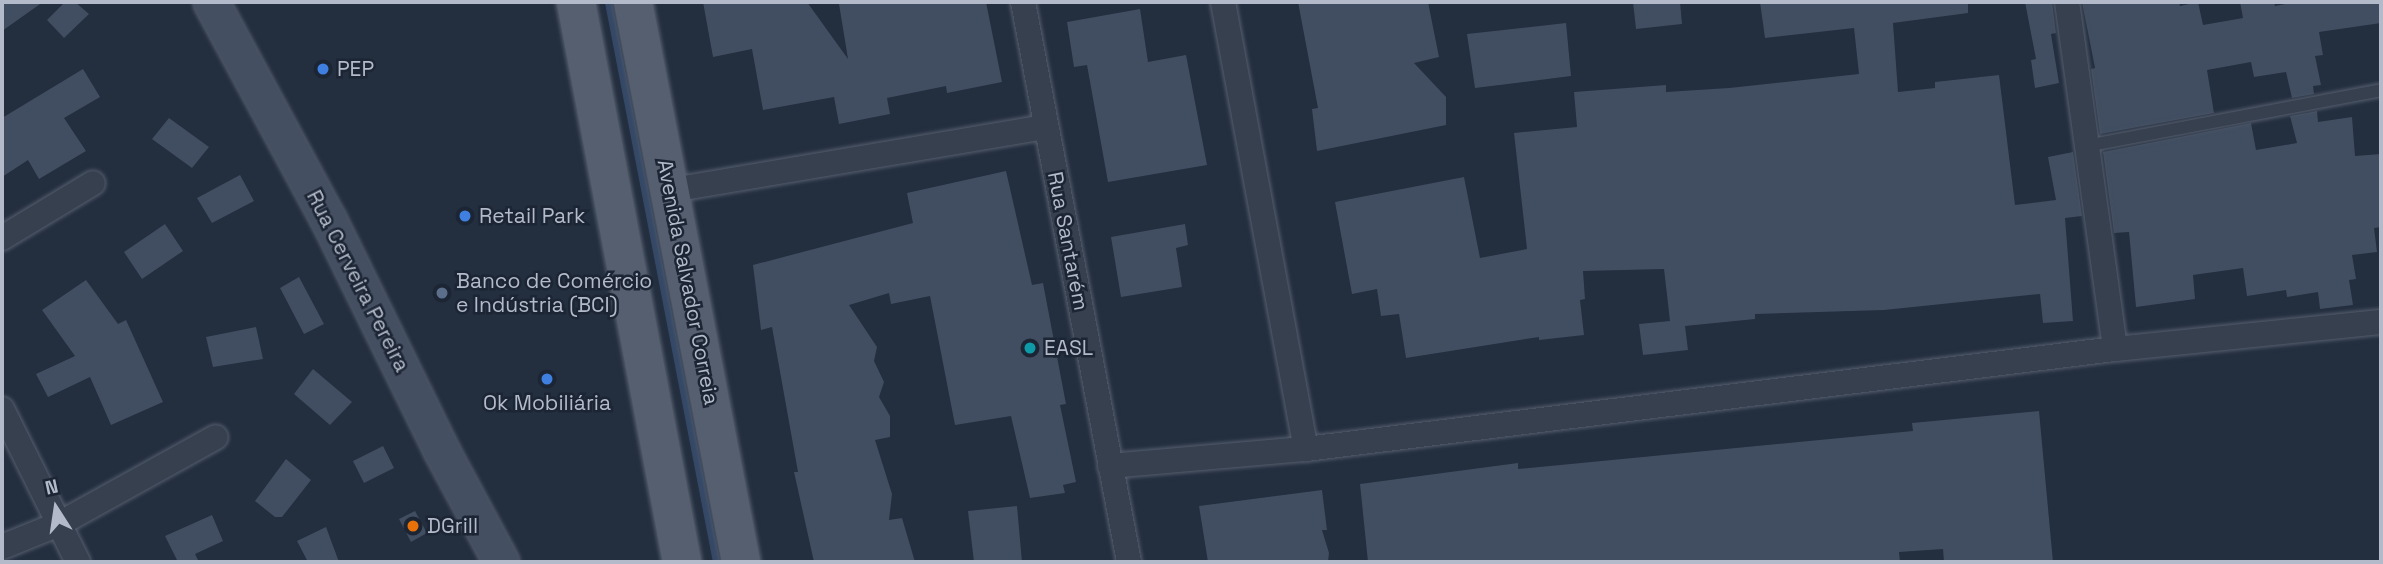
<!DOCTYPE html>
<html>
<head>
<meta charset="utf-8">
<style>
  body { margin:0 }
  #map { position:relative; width:2383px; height:564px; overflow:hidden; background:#232e3f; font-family:"Space Grotesk",sans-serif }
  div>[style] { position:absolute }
  .stream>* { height:7px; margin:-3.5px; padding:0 3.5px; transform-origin:3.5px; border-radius:3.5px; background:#354967 }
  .building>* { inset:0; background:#414e61 }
  .roads { filter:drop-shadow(0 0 2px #555e6d) drop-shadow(0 0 2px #555e6d) }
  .service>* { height:12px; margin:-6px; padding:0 6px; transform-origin:6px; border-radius:6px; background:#37404f }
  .minor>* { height:24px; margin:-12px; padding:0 12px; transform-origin:12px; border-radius:12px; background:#37404f }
  .secondary>* { height:35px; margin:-17.5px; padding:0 17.5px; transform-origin:17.5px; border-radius:17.5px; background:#444f62 }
  .primary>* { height:38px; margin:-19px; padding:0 19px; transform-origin:19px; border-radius:19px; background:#555f6f }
  .dots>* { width:19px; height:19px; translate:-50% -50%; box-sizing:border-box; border:4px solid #1c2534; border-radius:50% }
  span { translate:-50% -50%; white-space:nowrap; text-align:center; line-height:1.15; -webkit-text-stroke:5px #1c2534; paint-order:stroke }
  .poi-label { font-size:21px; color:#b3bbca }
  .left { translate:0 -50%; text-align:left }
  .street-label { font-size:21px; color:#b3bbca }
  .frame { position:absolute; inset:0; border:4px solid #b3bbca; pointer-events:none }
  .north { position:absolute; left:21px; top:473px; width:70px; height:70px; -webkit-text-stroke:5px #1c2534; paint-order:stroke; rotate:348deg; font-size:19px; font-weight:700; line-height:28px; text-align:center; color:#b3bbca }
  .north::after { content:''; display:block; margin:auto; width:24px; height:32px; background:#b3bbca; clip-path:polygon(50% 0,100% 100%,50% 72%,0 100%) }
</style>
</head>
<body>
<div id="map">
  <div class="stream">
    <i style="left:608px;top:2px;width:570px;rotate:79.08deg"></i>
  </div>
  <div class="building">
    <i style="clip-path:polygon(2px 2px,43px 2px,2px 31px)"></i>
    <i style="clip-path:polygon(65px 2px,75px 2px,89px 14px,64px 38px,47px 20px)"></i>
    <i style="clip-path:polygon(703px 2px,807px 2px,848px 59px,839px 4px,986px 2px,1002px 82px,947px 93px,946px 86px,887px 98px,890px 114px,839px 124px,834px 97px,763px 110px,752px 49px,713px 57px)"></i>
    <i style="clip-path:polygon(1298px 2px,1428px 2px,1439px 57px,1414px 63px,1446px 97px,1446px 125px,1317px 151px,1312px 109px,1318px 108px)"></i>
    <i style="clip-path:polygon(1633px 2px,1680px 2px,1682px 24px,1636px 29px)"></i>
    <i style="clip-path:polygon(1760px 2px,1968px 2px,1968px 13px,1893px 23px,1898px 92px,1935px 88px,1935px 82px,1999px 75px,2015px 205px,2056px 200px,2048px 157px,2073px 152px,2082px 216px,2065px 218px,2073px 321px,2043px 323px,2040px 294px,1884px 310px,1755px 314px,1755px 319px,1685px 326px,1688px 350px,1643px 355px,1639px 324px,1670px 321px,1664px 269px,1583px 271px,1585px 299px,1580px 300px,1584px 335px,1539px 340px,1539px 337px,1406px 358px,1399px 314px,1381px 316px,1377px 289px,1352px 294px,1335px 202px,1464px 177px,1480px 258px,1527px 249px,1514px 133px,1577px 127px,1574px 92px,1666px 85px,1666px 92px,1729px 88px,1859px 74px,1854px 28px,1765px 38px)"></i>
    <i style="clip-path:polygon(2025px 2px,2052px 2px,2056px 33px,2051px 34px,2059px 83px,2035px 88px,2031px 60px,2036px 59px)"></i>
    <i style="clip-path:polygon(2082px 2px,2179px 2px,2180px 6px,2198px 2px,2203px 25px,2243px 18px,2240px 2px,2274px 2px,2275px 6px,2296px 2px,2381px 2px,2381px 23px,2319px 32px,2323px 55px,2315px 56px,2321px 85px,2313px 86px,2314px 94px,2292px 98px,2286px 72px,2254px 77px,2251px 62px,2207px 70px,2214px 113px,2100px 134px,2091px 69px,2095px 68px)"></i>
    <i style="clip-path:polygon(1140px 9px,1148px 62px,1186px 55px,1207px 165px,1108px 182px,1087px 65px,1074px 67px,1067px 22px)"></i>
    <i style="clip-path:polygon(1566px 23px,1571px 76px,1475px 88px,1467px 34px)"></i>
    <i style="clip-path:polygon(83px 69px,100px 97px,64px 118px,86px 151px,39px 179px,28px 160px,2px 177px,2px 118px)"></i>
    <i style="clip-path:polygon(2317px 111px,2318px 122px,2352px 117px,2355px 156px,2381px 154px,2381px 227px,2374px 228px,2377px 252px,2352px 255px,2356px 279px,2349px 280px,2353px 305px,2320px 309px,2318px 292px,2287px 297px,2286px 290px,2247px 296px,2243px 268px,2193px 275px,2195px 299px,2136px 307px,2129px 232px,2114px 233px,2103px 152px,2251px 123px,2256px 150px,2297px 143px,2290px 116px)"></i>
    <i style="clip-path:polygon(169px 118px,209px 147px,192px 168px,152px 139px)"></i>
    <i style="clip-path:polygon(1006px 171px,1032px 285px,1043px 283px,1066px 404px,1060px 405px,1076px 482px,1063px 485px,1065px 493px,1030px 498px,1011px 416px,955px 425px,930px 296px,891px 304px,889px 293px,849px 305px,877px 347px,874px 361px,884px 382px,879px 397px,890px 416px,890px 437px,875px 440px,892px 494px,889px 520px,902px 518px,915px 562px,814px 562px,794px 472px,798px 472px,772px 327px,761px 330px,753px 265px,913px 223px,907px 193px)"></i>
    <i style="clip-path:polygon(240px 175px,254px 201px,212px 223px,197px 198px)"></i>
    <i style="clip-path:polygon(165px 224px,183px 251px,142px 279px,124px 252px)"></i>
    <i style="clip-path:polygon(1185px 224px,1188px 245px,1176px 248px,1182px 287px,1121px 297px,1111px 237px)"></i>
    <i style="clip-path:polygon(299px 277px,324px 324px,304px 334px,280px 288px)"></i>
    <i style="clip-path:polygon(86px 280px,118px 324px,126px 320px,163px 402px,111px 425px,90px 377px,48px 397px,36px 374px,75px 356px,42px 310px)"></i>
    <i style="clip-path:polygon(256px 327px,263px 359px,213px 367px,206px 337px)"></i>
    <i style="clip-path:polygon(313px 369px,352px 402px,330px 425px,294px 394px)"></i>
    <i style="clip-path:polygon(2039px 411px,2053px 562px,1944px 562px,1943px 549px,1899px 552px,1900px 562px,1368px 562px,1360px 484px,1518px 463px,1518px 469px,1913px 431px,1912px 423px)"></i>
    <i style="clip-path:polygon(383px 446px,394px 468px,364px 483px,353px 461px)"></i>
    <i style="clip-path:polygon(286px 459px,311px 480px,282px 517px,275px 517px,255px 501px)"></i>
    <i style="clip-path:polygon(1322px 490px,1327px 530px,1322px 530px,1329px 553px,1328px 562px,1208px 562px,1199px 506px)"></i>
    <i style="clip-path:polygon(1017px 506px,1022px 562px,974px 562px,968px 511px)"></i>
    <i style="clip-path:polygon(415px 511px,427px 533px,411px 542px,399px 519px)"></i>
    <i style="clip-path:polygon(212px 515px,223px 541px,195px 554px,199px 562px,178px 562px,165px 536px)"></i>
    <i style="clip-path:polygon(326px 527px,339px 562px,308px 562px,297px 541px)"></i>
  </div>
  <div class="roads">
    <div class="service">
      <i style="left:2086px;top:146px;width:300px;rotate:-10.7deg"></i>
    </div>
    <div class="minor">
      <i style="left:1023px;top:2px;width:570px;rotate:79.28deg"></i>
      <i style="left:1223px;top:2px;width:455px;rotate:79.5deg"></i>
      <i style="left:2067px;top:2px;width:350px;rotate:82.1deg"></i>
      <i style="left:672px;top:190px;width:379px;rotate:-9.6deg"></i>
      <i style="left:2px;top:238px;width:106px;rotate:-31.1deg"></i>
      <i style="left:2px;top:409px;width:171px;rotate:63.6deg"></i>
      <i style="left:1110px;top:466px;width:197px;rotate:-5deg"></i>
      <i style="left:1306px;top:449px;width:815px;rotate:-7.05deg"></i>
      <i style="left:2115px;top:349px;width:267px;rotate:-5.8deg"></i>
      <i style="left:2px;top:547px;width:61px;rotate:-22deg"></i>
      <i style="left:59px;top:524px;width:179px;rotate:-29deg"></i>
    </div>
    <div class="secondary">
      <i style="left:211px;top:2px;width:247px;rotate:61.7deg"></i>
      <i style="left:328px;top:219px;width:257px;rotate:63.9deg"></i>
      <i style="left:441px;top:450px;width:127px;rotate:61.8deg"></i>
    </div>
    <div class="primary">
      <i style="left:576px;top:2px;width:570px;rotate:79.28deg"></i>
      <i style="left:633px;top:2px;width:570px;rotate:79.08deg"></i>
    </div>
  </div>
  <div class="dots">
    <i style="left:323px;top:69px;background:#3f7fe0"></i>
    <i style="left:465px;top:216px;background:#3f7fe0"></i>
    <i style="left:442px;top:293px;background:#5c6f8a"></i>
    <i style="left:1030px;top:348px;background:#0f9aa8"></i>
    <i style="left:547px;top:379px;background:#3f7fe0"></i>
    <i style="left:413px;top:526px;background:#e8710a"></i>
  </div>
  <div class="poi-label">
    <span class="left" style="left:337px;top:69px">PEP</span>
    <span class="left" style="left:479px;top:216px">Retail Park</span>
    <span class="left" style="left:456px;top:293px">Banco de Comércio<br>e Indústria (BCI)</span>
    <span class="left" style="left:1044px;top:348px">EASL</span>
    <span style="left:547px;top:403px">Ok Mobiliária</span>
    <span class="left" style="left:427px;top:526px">DGrill</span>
  </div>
  <div class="street-label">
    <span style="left:1068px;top:241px;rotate:79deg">Rua Santarém</span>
    <span style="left:358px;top:281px;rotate:63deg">Rua Cerveira Pereira</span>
    <span style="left:688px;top:282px;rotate:79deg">Avenida Salvador Correia</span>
  </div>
  <div class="frame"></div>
  <div class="north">N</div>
</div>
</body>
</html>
